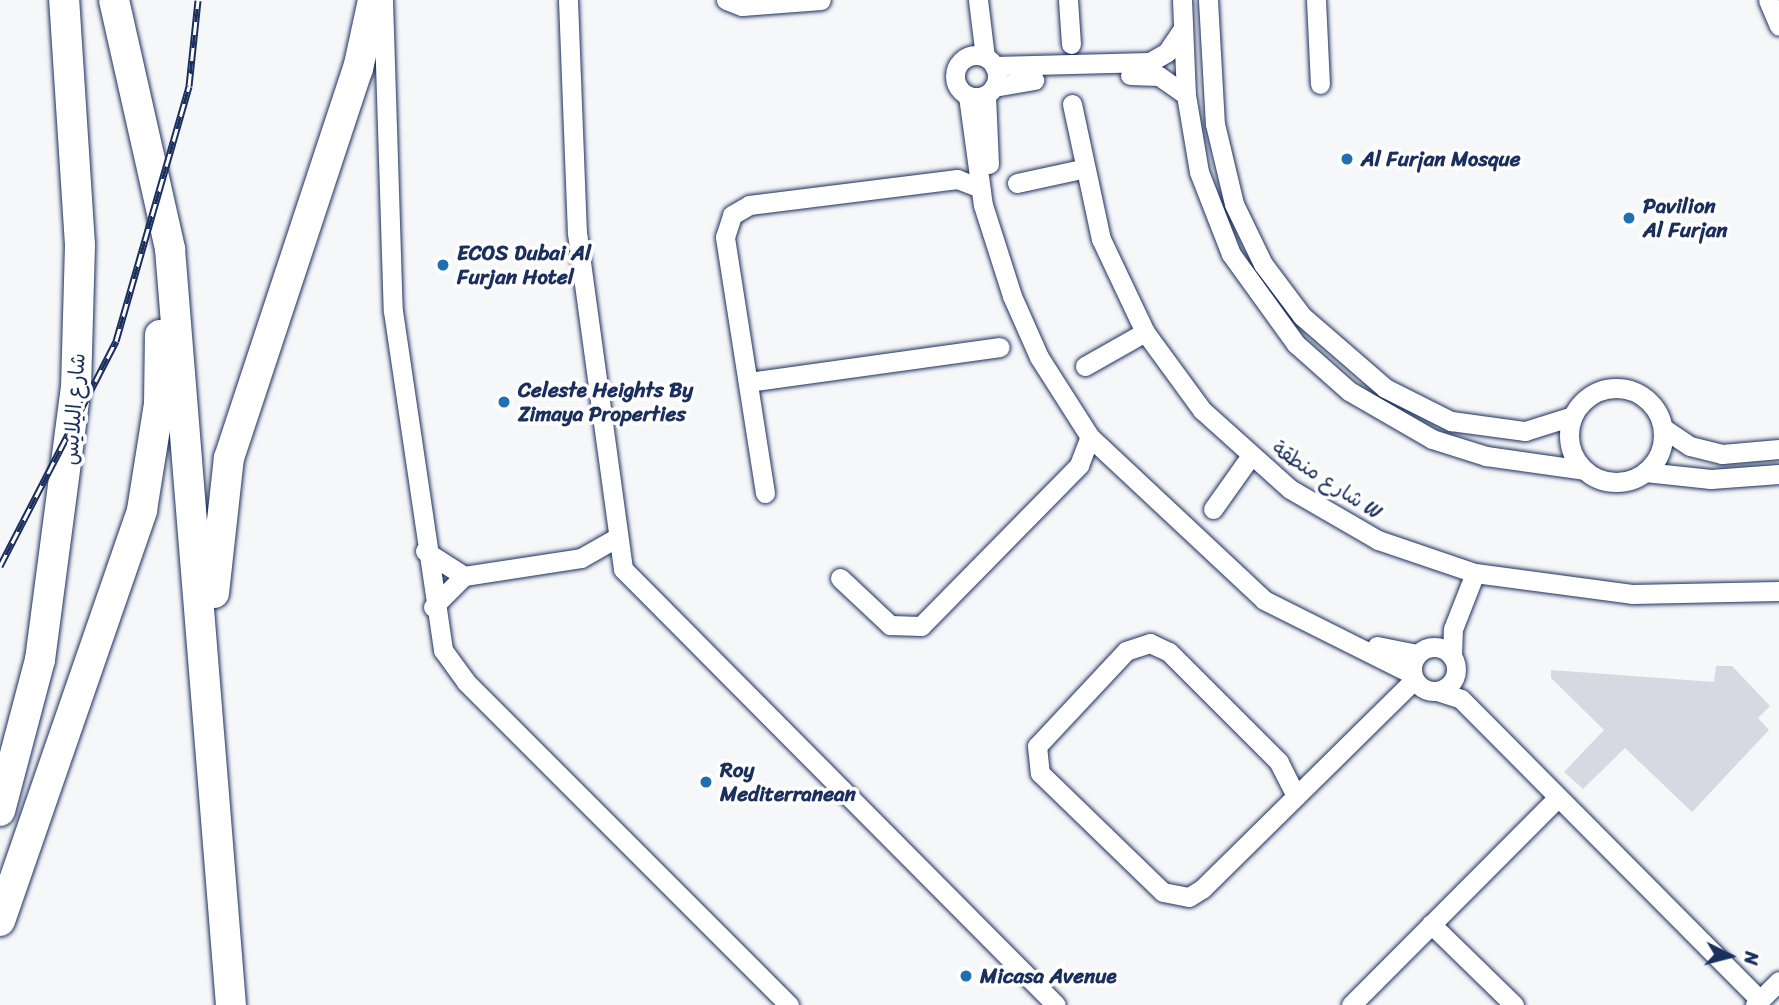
<!DOCTYPE html>
<html>
<head>
<meta charset="utf-8">
<style>
  body { margin:0 }
  #map { position:relative; width:1779px; height:1005px; overflow:hidden; background:#f6f7f9; font-family:Sriracha,"Playpen Sans Arabic",sans-serif }
  div>[style] { position:absolute }
  .green>* { inset:0; background:#d6d9e2 }
  .roads { filter:drop-shadow(0 0 2px #1b2f5e) drop-shadow(0 0 2px #1b2f5e) }
  .minor>* { height:19px; margin:-9.5px; padding:0 9.5px; transform-origin:9.5px; border-radius:9.5px; background:#fff }
  .minor>.ring { margin:-9.5px; padding:0; box-sizing:content-box; background:none; border:19px solid #fff; border-radius:50% }
  .highway>* { height:30px; margin:-15px; padding:0 15px; transform-origin:15px; border-radius:15px; background:#fff }
  .rail>* { height:7px; margin-top:-3.5px; transform-origin:0; background:repeating-linear-gradient(90deg,#fff 0 13px,#1b2f5e 0 26px); box-sizing:border-box; border-block:2px solid #1b2f5e }
  .dots>* { width:19px; height:19px; translate:-50% -50%; box-sizing:border-box; border:4px solid #fff; border-radius:50% }
  span { translate:-50% -50%; white-space:nowrap; text-align:center; line-height:1.15; -webkit-text-stroke:7px #fff; paint-order:stroke }
  .poi-label { font-size:21px; color:#1b2f5e; font-weight:700 }
  .left { translate:0 -50%; text-align:left }
  .street-label { font-size:21px; color:#1b2f5e }
  .north { position:absolute; left:1695px; top:921px; width:70px; height:70px; -webkit-text-stroke:5px #fff; paint-order:stroke; rotate:96deg; font-size:19px; font-weight:700; line-height:28px; text-align:center; color:#1b2f5e }
  .north::after { content:''; display:block; margin:auto; width:24px; height:32px; background:#1b2f5e; clip-path:polygon(50% 0,100% 100%,50% 72%,0 100%) }
</style>
</head>
<body>
<div id="map">
  <div class="green">
    <i style="clip-path:polygon(1716px 666px,1732px 666px,1770px 706px,1758px 718px,1769px 730px,1692px 812px,1625px 748px,1583px 789px,1564px 772px,1604px 730px,1551px 678px,1551px 670px,1714px 682px)"></i>
  </div>
  <div class="roads">
    <div class="minor">
      <i style="left:383px;top:0;width:311px;rotate:88.2deg"></i>
      <i style="left:393px;top:311px;width:343px;rotate:81.6deg"></i>
      <i style="left:443px;top:650px;width:39px;rotate:54deg"></i>
      <i style="left:466px;top:682px;width:457px;rotate:45deg"></i>
      <i style="left:568px;top:0;width:233px;rotate:87.8deg"></i>
      <i style="left:577px;top:233px;width:339px;rotate:82.2deg"></i>
      <i style="left:623px;top:569px;width:614px;rotate:45.2deg"></i>
      <i style="left:726px;top:0;width:17px;rotate:21deg"></i>
      <i style="left:742px;top:6px;width:79px;rotate:-4.3deg"></i>
      <i style="left:978px;top:0;width:57px;rotate:83deg"></i>
      <i style="left:1068px;top:0;width:44px;rotate:86.1deg"></i>
      <i style="left:1182px;top:0;width:95px;rotate:87.6deg"></i>
      <i style="left:1186px;top:95px;width:78px;rotate:80.4deg"></i>
      <i style="left:1199px;top:172px;width:88px;rotate:68.7deg"></i>
      <i style="left:1231px;top:254px;width:111px;rotate:54.2deg"></i>
      <i style="left:1296px;top:344px;width:71px;rotate:41.6deg"></i>
      <i style="left:1349px;top:391px;width:96px;rotate:30deg"></i>
      <i style="left:1432px;top:439px;width:57px;rotate:17.5deg"></i>
      <i style="left:1486px;top:456px;width:99px;rotate:8.1deg"></i>
      <i style="left:1208px;top:0;width:124px;rotate:86.8deg"></i>
      <i style="left:1215px;top:124px;width:82px;rotate:76.6deg"></i>
      <i style="left:1234px;top:204px;width:67px;rotate:64.2deg"></i>
      <i style="left:1263px;top:264px;width:65px;rotate:53.1deg"></i>
      <i style="left:1302px;top:316px;width:110px;rotate:40.9deg"></i>
      <i style="left:1385px;top:388px;width:74px;rotate:26.6deg"></i>
      <i style="left:1451px;top:421px;width:75px;rotate:7.7deg"></i>
      <i style="left:1525px;top:431px;width:50px;rotate:-17.4deg"></i>
      <i style="left:1316px;top:0;width:84px;rotate:87.3deg"></i>
      <i style="left:1768px;top:0;width:28px;rotate:67deg"></i>
      <i class="ring" style="left:955px;top:55px;width:23px;height:23px"></i>
      <i style="left:994px;top:66px;width:156px;rotate:-1.5deg"></i>
      <i style="left:1150px;top:62px;width:20px;rotate:-30deg"></i>
      <i style="left:1167px;top:52px;width:29px;rotate:-56deg"></i>
      <i style="left:1130px;top:75px;width:29px;rotate:2deg"></i>
      <i style="left:1159px;top:76px;width:33px;rotate:35deg"></i>
      <i style="left:994px;top:87px;width:41px;rotate:-9.9deg"></i>
      <i style="left:986px;top:95px;width:69px;rotate:87.5deg"></i>
      <i style="left:968px;top:96px;width:110px;rotate:82.2deg"></i>
      <i style="left:983px;top:205px;width:96px;rotate:72.3deg"></i>
      <i style="left:1012px;top:296px;width:67px;rotate:66.1deg"></i>
      <i style="left:1039px;top:357px;width:95px;rotate:57.5deg"></i>
      <i style="left:1090px;top:437px;width:238px;rotate:43.1deg"></i>
      <i style="left:1264px;top:600px;width:165px;rotate:26.6deg"></i>
      <i style="left:1072px;top:104px;width:138px;rotate:77.9deg"></i>
      <i style="left:1101px;top:239px;width:103px;rotate:64.7deg"></i>
      <i style="left:1145px;top:332px;width:97px;rotate:53.8deg"></i>
      <i style="left:1202px;top:410px;width:118px;rotate:41.9deg"></i>
      <i style="left:1290px;top:489px;width:102px;rotate:30.1deg"></i>
      <i style="left:1378px;top:540px;width:102px;rotate:18.8deg"></i>
      <i style="left:1475px;top:573px;width:158px;rotate:7.6deg"></i>
      <i style="left:1632px;top:594px;width:147px;rotate:-1.2deg"></i>
      <i style="left:1017px;top:183px;width:66px;rotate:-12.3deg"></i>
      <i style="left:1085px;top:366px;width:69px;rotate:-29.5deg"></i>
      <i style="left:748px;top:382px;width:254px;rotate:-7.9deg"></i>
      <i class="ring" style="left:1569px;top:388px;width:75px;height:75px"></i>
      <i style="left:1663px;top:428px;width:32px;rotate:34deg"></i>
      <i style="left:1690px;top:446px;width:33px;rotate:14deg"></i>
      <i style="left:1722px;top:454px;width:57px;rotate:-5deg"></i>
      <i style="left:1645px;top:472px;width:66px;rotate:6.1deg"></i>
      <i style="left:1711px;top:479px;width:68px;rotate:-4.2deg"></i>
      <i style="left:765px;top:493px;width:259px;rotate:-98.9deg"></i>
      <i style="left:725px;top:237px;width:23px;rotate:-72deg"></i>
      <i style="left:732px;top:215px;width:20px;rotate:-30deg"></i>
      <i style="left:749px;top:205px;width:210px;rotate:-7.1deg"></i>
      <i style="left:957px;top:179px;width:25px;rotate:21deg"></i>
      <i style="left:1213px;top:509px;width:64px;rotate:-54.6deg"></i>
      <i style="left:425px;top:551px;width:46px;rotate:32.7deg"></i>
      <i style="left:840px;top:578px;width:69px;rotate:43.2deg"></i>
      <i style="left:890px;top:625px;width:31px;rotate:2deg"></i>
      <i style="left:921px;top:626px;width:226px;rotate:-45.5deg"></i>
      <i style="left:1079px;top:465px;width:30px;rotate:-69deg"></i>
      <i style="left:433px;top:607px;width:44px;rotate:-45deg"></i>
      <i style="left:464px;top:576px;width:118px;rotate:-8.7deg"></i>
      <i style="left:581px;top:558px;width:40px;rotate:-29.7deg"></i>
      <i style="left:1377px;top:646px;width:41px;rotate:11.3deg"></i>
      <i class="ring" style="left:1412px;top:647px;width:25px;height:25px"></i>
      <i style="left:1452px;top:656px;width:27px;rotate:-88deg"></i>
      <i style="left:1453px;top:629px;width:60px;rotate:-68.6deg"></i>
      <i style="left:1437px;top:691px;width:25px;rotate:18deg"></i>
      <i style="left:1461px;top:699px;width:424px;rotate:45.2deg"></i>
      <i style="left:1296px;top:796px;width:38px;rotate:-117deg"></i>
      <i style="left:1279px;top:762px;width:156px;rotate:-135deg"></i>
      <i style="left:1169px;top:652px;width:21px;rotate:-155deg"></i>
      <i style="left:1150px;top:643px;width:25px;rotate:162deg"></i>
      <i style="left:1126px;top:651px;width:130px;rotate:133.1deg"></i>
      <i style="left:1037px;top:746px;width:27px;rotate:84deg"></i>
      <i style="left:1040px;top:773px;width:171px;rotate:44.1deg"></i>
      <i style="left:1163px;top:892px;width:26px;rotate:11deg"></i>
      <i style="left:1189px;top:897px;width:15px;rotate:-32deg"></i>
      <i style="left:1202px;top:889px;width:298px;rotate:-44.6deg"></i>
      <i style="left:1431px;top:924px;width:116px;rotate:44.3deg"></i>
      <i style="left:1351px;top:1005px;width:293px;rotate:-45.1deg"></i>
      <i style="left:1755px;top:1005px;width:34px;rotate:-45deg"></i>
    </div>
    <div class="highway">
      <i style="left:114px;top:0;width:255px;rotate:77.3deg"></i>
      <i style="left:170px;top:249px;width:758px;rotate:85.39deg"></i>
      <i style="left:214px;top:593px;width:136px;rotate:-83.7deg"></i>
      <i style="left:229px;top:458px;width:410px;rotate:-71.7deg"></i>
      <i style="left:358px;top:69px;width:71px;rotate:-77.7deg"></i>
      <i style="left:0;top:811px;width:156px;rotate:-75.2deg"></i>
      <i style="left:40px;top:660px;width:274px;rotate:-82.5deg"></i>
      <i style="left:76px;top:388px;width:143px;rotate:-88.4deg"></i>
      <i style="left:80px;top:245px;width:246px;rotate:-93.7deg"></i>
      <i style="left:0;top:921px;width:435px;rotate:-70.9deg"></i>
      <i style="left:142px;top:510px;width:107px;rotate:-80.9deg"></i>
      <i style="left:159px;top:404px;width:69px;rotate:-89.2deg"></i>
    </div>
  </div>
  <div class="rail">
    <i style="left:0;top:566px;width:253px;rotate:-62.7deg"></i>
    <i style="left:116px;top:341px;width:265px;rotate:-74deg"></i>
    <i style="left:189px;top:86px;width:86px;rotate:-84deg"></i>
  </div>
  <div class="dots">
    <i style="left:1347px;top:159px;background:#1f6fb2"></i>
    <i style="left:1629px;top:218px;background:#1f6fb2"></i>
    <i style="left:443px;top:265px;background:#1f6fb2"></i>
    <i style="left:504px;top:402px;background:#1f6fb2"></i>
    <i style="left:706px;top:782px;background:#1f6fb2"></i>
    <i style="left:966px;top:976px;background:#1f6fb2"></i>
  </div>
  <div class="poi-label">
    <span class="left" style="left:1361px;top:159px">Al Furjan Mosque</span>
    <span class="left" style="left:1643px;top:218px">Pavilion<br>Al Furjan</span>
    <span class="left" style="left:457px;top:265px">ECOS Dubai Al<br>Furjan Hotel</span>
    <span class="left" style="left:518px;top:402px">Celeste Heights By<br>Zimaya Properties</span>
    <span class="left" style="left:720px;top:782px">Roy<br>Mediterranean</span>
    <span class="left" style="left:980px;top:976px">Micasa Avenue</span>
  </div>
  <div class="street-label">
    <span style="left:74px;top:409px;rotate:-86deg">شارع اليلايس</span>
    <span style="left:1327px;top:480px;rotate:33deg">شارع منطقة W</span>
  </div>
  <div class="north">N</div>
</div>
</body>
</html>
